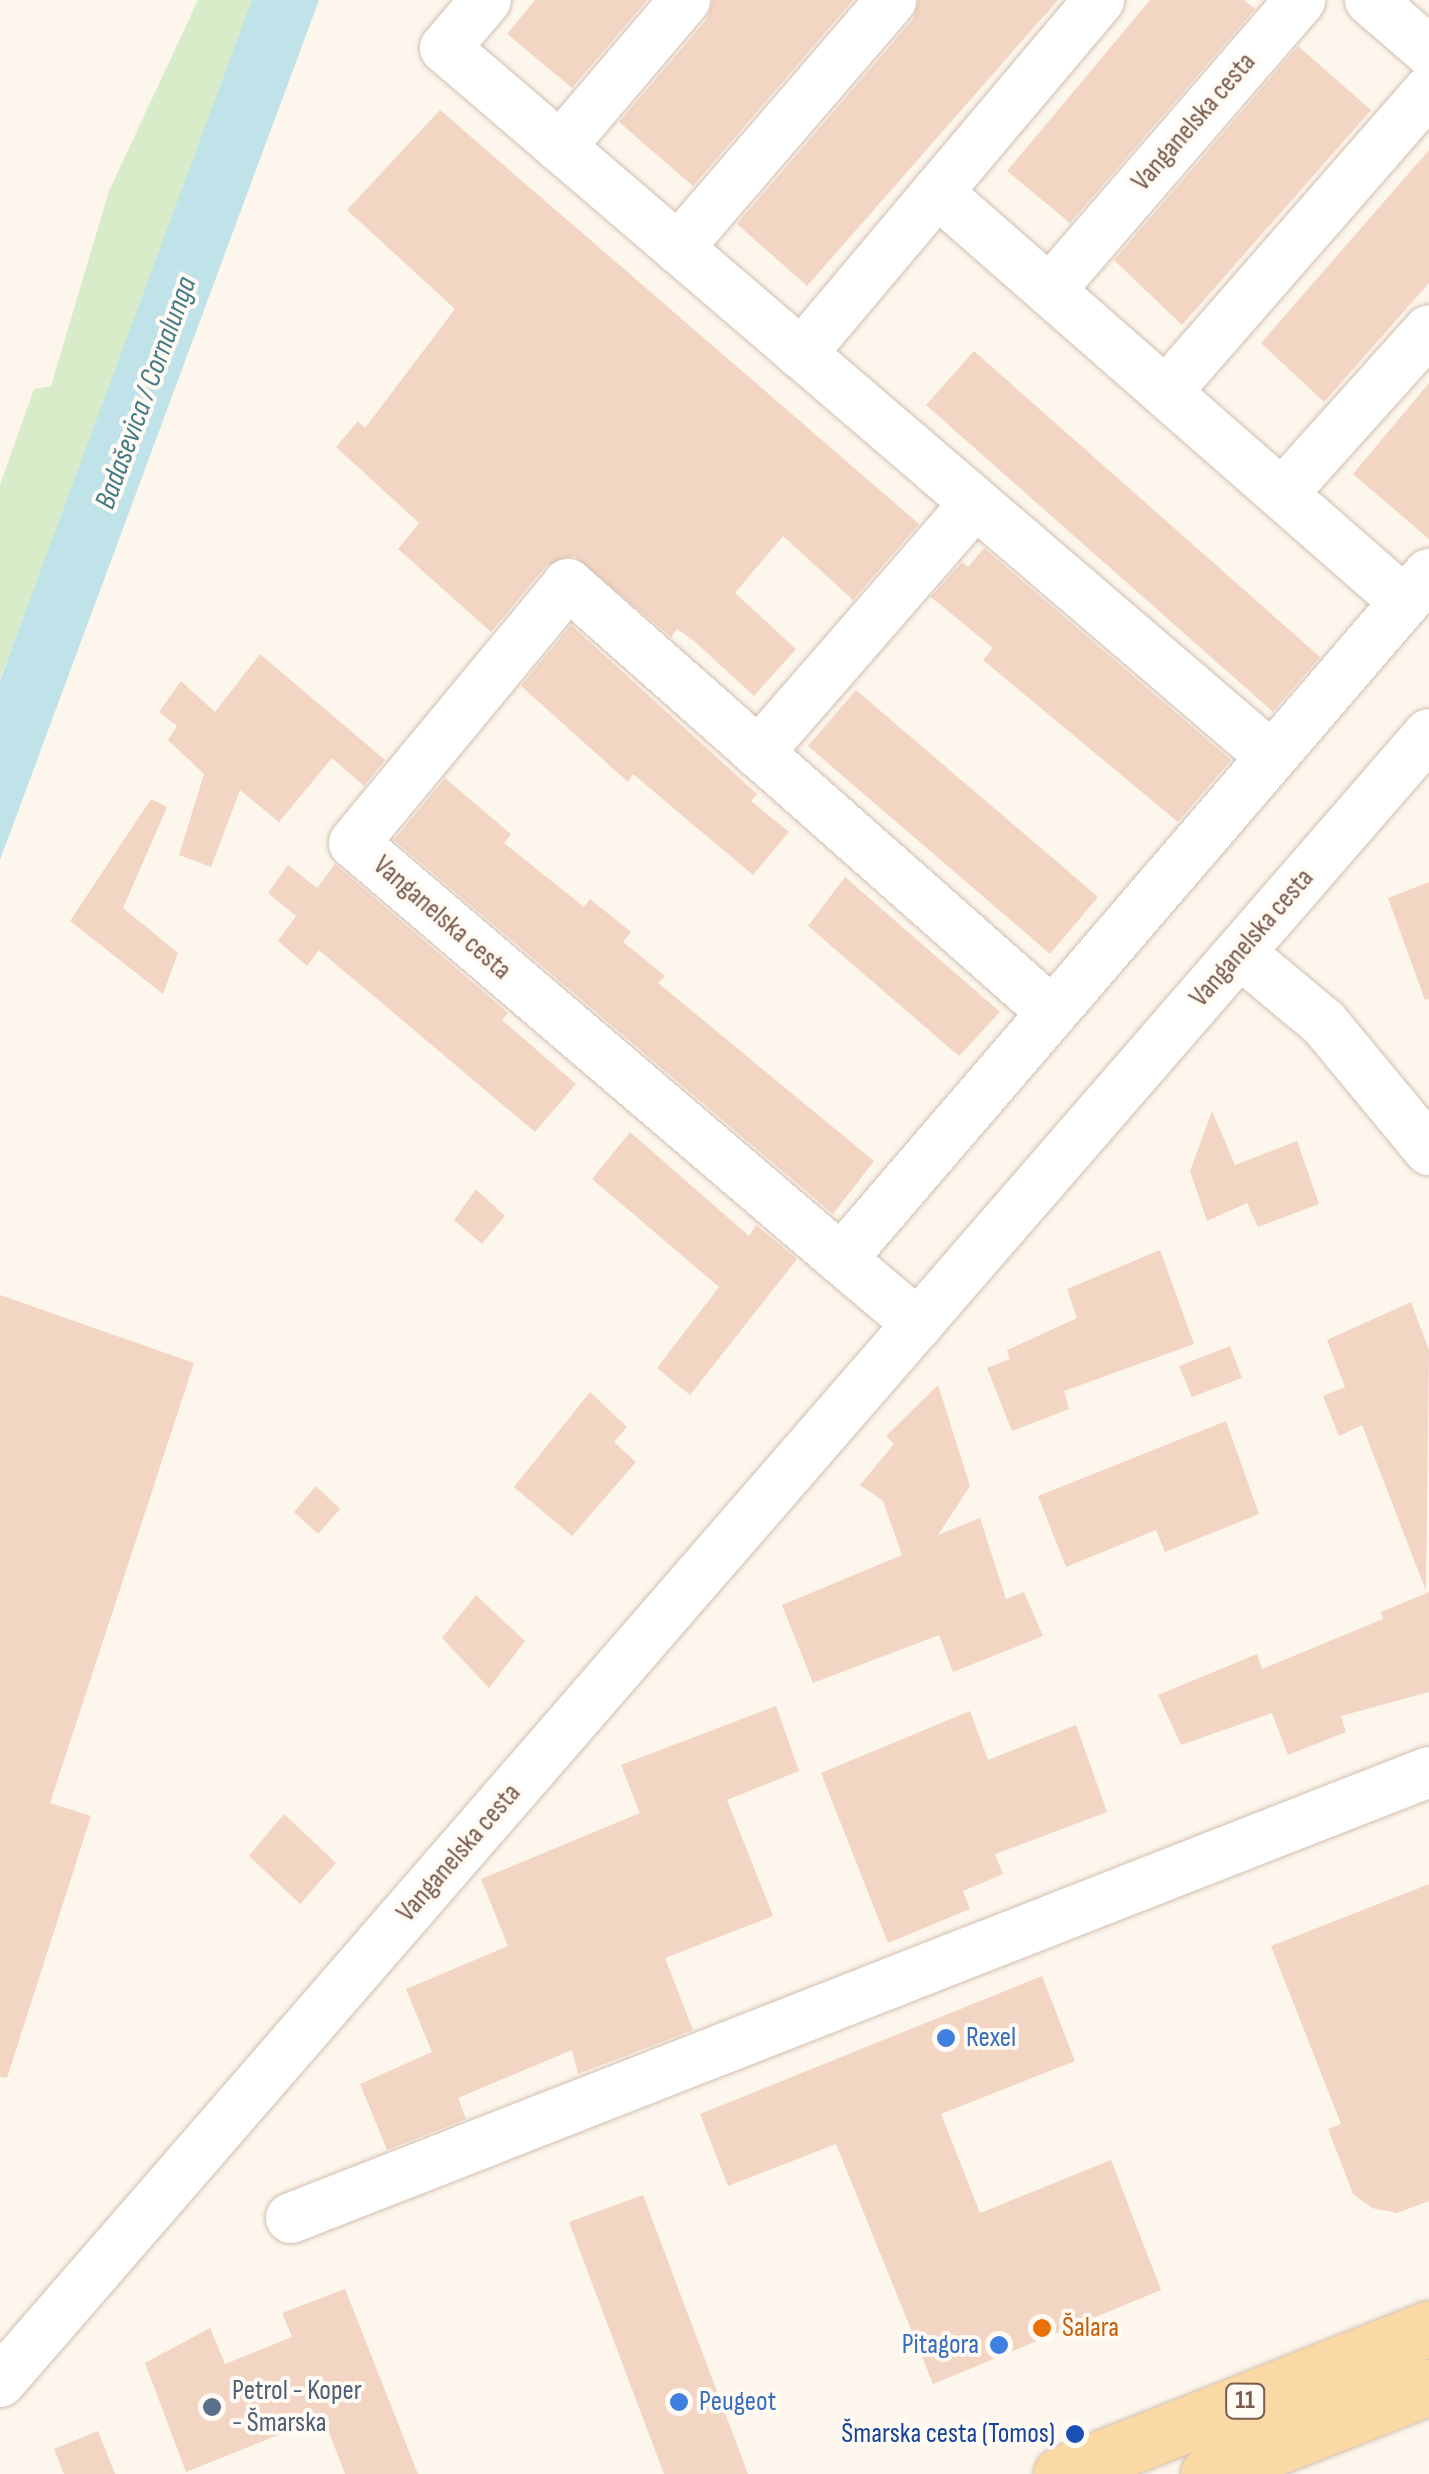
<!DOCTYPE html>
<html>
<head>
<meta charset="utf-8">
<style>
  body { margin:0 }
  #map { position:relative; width:1429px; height:2474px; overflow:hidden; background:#fdf6ec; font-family:"Sofia Sans Condensed",sans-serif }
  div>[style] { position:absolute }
  .green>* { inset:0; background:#d8ecc9 }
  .water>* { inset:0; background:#bfe3e8 }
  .building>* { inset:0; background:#f3d5c3 }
  .roads { filter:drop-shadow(0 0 2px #d1beb0) drop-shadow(0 0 2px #d1beb0) }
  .minor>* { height:50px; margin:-25px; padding:0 25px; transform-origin:25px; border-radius:25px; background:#fff }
  .primary>* { height:55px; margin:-27.5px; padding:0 27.5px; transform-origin:27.5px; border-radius:27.5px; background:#fbd9a5 }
  .dots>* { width:28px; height:28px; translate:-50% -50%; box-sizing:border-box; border:5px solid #fffaf3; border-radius:50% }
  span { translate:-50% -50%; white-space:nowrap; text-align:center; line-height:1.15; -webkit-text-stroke:8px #fffaf3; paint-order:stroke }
  .shield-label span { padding:2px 8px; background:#fffaf3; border:2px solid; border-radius:8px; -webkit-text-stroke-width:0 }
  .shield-label { font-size:25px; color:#7a5c4d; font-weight:700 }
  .street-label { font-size:28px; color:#7a5c4d }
  .shop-label { font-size:28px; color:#366cbe }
  .left { translate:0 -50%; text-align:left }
  .right { translate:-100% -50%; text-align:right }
  .food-label { font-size:28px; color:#c56008 }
  .service-label { font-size:28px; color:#4e5e75 }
  .transit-label { font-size:28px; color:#164399 }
  .water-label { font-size:30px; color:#437c86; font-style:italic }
</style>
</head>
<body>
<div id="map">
  <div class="green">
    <i style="clip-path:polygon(198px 0,261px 0,0 678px,0 485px,34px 389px,51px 386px,109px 191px)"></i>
  </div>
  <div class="water">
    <i style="clip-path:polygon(252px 0,319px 0,0 860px,0 680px)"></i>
  </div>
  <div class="building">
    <i style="clip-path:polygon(535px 0,647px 0,572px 88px,507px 34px)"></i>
    <i style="clip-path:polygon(713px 0,853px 0,693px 186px,619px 122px,707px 19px)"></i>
    <i style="clip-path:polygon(919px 0,1058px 0,807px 286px,737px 224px,913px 19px)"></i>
    <i style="clip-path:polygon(1150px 0,1244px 0,1255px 9px,1070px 223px,1007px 171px)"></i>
    <i style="clip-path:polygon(1298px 46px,1371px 110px,1182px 325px,1114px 260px)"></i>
    <i style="clip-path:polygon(440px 110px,919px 524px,853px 600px,783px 536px,735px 593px,796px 649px,754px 696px,693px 640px,677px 629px,671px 637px,574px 556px,546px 566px,491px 632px,398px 549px,419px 523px,336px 447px,358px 421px,365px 428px,455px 309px,347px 210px)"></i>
    <i style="clip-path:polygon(1429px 150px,1429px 283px,1324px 402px,1261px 343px)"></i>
    <i style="clip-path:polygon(974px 351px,1320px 657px,1273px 712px,926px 405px)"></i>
    <i style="clip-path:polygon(1429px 383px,1429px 539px,1353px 474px)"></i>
    <i style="clip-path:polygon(984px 548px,1231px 760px,1178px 822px,983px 660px,993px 648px,931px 597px,962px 562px,968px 567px)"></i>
    <i style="clip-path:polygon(571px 625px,757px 794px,751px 801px,789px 832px,753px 875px,633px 774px,628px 782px,521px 686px)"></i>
    <i style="clip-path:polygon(260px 654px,385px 760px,364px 786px,332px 758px,279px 822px,240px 790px,211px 867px,179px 855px,204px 774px,168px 740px,177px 726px,159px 712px,181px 681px,215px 712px)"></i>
    <i style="clip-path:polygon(856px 690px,1098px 897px,1050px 954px,808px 746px)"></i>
    <i style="clip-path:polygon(445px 778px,511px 834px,504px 843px,584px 907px,590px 899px,631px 932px,623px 942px,665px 976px,658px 983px,874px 1161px,833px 1214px,394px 840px)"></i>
    <i style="clip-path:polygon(151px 799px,167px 807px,123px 908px,178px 953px,163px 994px,70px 921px)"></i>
    <i style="clip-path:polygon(335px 864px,508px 1013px,502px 1020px,576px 1084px,535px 1132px,319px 950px,307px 966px,278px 941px,296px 916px,268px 893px,288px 865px,317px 888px)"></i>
    <i style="clip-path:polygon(845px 877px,1000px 1012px,959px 1056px,808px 926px)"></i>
    <i style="clip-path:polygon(1429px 882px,1429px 999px,1425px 1000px,1388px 898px)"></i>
    <i style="clip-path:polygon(1212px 1111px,1235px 1165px,1297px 1141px,1319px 1204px,1258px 1227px,1247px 1203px,1207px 1221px,1190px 1171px)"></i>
    <i style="clip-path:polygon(630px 1132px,749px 1236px,756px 1225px,797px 1259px,690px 1395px,657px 1368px,719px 1287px,592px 1179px)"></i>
    <i style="clip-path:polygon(476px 1189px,505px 1216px,482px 1244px,454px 1220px)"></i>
    <i style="clip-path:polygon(1160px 1250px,1194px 1344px,1064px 1391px,1069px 1409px,1012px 1431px,987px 1368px,1010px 1359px,1007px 1350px,1077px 1318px,1067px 1289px)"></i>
    <i style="clip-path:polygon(0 1295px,194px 1363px,50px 1803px,91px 1816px,7px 2078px,0 2077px)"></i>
    <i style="clip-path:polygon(1411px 1302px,1429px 1350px,1426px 1591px,1362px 1425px,1339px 1436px,1323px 1396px,1345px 1387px,1327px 1340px)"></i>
    <i style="clip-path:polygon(1230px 1346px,1242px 1378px,1192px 1397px,1179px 1366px)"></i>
    <i style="clip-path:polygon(938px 1385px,970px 1486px,938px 1535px,980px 1518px,1006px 1599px,1024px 1592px,1043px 1636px,953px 1672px,939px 1635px,813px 1683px,782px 1605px,902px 1555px,883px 1501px,860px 1485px,894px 1444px,886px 1436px)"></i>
    <i style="clip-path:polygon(590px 1392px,627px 1427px,614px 1442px,636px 1462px,572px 1536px,514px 1487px)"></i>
    <i style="clip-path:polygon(1226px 1421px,1259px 1514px,1165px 1552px,1156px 1530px,1066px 1567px,1038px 1496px)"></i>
    <i style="clip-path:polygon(316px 1486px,340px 1509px,318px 1534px,294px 1512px)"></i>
    <i style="clip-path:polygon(1429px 1592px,1429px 1692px,1341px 1716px,1346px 1732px,1288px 1755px,1272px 1713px,1181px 1745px,1158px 1695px,1257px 1654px,1262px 1669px,1383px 1619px,1381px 1612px)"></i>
    <i style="clip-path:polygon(476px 1595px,525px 1641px,489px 1688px,442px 1638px)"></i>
    <i style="clip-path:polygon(776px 1706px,799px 1771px,727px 1800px,773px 1916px,665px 1958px,693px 2030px,578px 2074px,572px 2050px,458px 2098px,466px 2119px,387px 2150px,360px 2084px,432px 2052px,406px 1989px,508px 1946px,481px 1879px,640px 1813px,621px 1765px)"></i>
    <i style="clip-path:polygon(970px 1711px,988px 1760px,1076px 1725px,1107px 1812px,995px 1854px,1003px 1874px,963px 1891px,970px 1909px,888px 1943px,821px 1773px)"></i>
    <i style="clip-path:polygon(284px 1814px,336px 1863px,300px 1904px,249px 1856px)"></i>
    <i style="clip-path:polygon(1429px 1884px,1429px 2201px,1397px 2213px,1372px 2208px,1353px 2194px,1328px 2129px,1341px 2124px,1271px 1946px)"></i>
    <i style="clip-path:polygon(1042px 1976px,1075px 2061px,941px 2114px,980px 2213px,1111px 2160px,1161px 2290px,933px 2384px,836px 2144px,728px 2186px,700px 2114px)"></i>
    <i style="clip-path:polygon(643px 2195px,695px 2333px,748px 2474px,664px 2474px,569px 2222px)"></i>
    <i style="clip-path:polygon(345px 2289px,418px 2474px,345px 2474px,323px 2417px,186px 2472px,145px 2363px,210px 2328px,225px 2364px,292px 2337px,282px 2313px)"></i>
    <i style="clip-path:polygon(98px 2431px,115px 2474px,64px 2474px,54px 2449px)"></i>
  </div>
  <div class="roads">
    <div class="minor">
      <i style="left:486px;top:0;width:63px;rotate:130.5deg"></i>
      <i style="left:445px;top:48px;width:1089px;rotate:40.61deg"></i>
      <i style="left:1370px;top:0;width:78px;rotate:40.8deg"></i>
      <i style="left:560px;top:147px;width:193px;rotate:-49.6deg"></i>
      <i style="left:937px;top:192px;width:622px;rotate:41.22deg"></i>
      <i style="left:678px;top:248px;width:327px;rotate:-49.3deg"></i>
      <i style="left:1050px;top:290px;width:383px;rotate:-49.2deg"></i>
      <i style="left:801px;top:354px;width:463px;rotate:-49.9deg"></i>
      <i style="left:1166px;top:392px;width:400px;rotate:-48.9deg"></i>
      <i style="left:1282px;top:494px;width:220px;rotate:-48.1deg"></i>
      <i style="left:758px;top:753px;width:331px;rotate:-49deg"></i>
      <i style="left:1240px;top:953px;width:109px;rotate:39.8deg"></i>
      <i style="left:1324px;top:1023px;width:165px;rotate:50.4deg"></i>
      <i style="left:841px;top:1259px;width:640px;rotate:-139.5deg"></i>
      <i style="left:354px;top:843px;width:336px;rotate:-50.4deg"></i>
      <i style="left:568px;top:584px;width:646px;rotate:41.49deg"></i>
      <i style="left:918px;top:1324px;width:101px;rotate:-139.8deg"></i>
      <i style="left:841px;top:1259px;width:903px;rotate:-49.36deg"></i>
      <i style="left:291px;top:2218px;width:1222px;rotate:-21.4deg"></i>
      <i style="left:0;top:2382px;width:2181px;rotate:-49.07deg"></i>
    </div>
    <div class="primary">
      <i style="left:1061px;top:2474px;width:396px;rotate:-21.6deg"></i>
      <i style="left:1208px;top:2474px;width:238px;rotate:-21.5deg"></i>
    </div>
  </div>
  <div class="dots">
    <i style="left:946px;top:2038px;background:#3f7fe0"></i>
    <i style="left:1042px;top:2328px;background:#e8710a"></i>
    <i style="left:999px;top:2345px;background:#3f7fe0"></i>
    <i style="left:679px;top:2402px;background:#3f7fe0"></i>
    <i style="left:212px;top:2407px;background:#5c6f8a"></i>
    <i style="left:1075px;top:2434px;background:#1a4fb4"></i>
  </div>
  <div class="shield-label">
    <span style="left:1245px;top:2401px">11</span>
  </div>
  <div class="street-label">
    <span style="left:1194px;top:122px;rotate:-49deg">Vanganelska cesta</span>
    <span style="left:442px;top:918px;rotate:41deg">Vanganelska cesta</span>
    <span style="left:1252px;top:938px;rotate:-49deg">Vanganelska cesta</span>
    <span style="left:459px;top:1853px;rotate:-49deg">Vanganelska cesta</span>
  </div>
  <div class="shop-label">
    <span class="left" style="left:966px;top:2038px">Rexel</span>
    <span class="right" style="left:979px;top:2345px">Pitagora</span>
    <span class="left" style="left:699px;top:2402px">Peugeot</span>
  </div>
  <div class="food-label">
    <span class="left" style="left:1062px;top:2328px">Šalara</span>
  </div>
  <div class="service-label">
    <span class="left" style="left:232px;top:2407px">Petrol - Koper<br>- Šmarska</span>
  </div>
  <div class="transit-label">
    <span class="right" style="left:1055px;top:2434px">Šmarska cesta (Tomos)</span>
  </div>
  <div class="water-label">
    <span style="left:146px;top:393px;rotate:-70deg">Badaševica / Cornalunga</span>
  </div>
</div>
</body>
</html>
